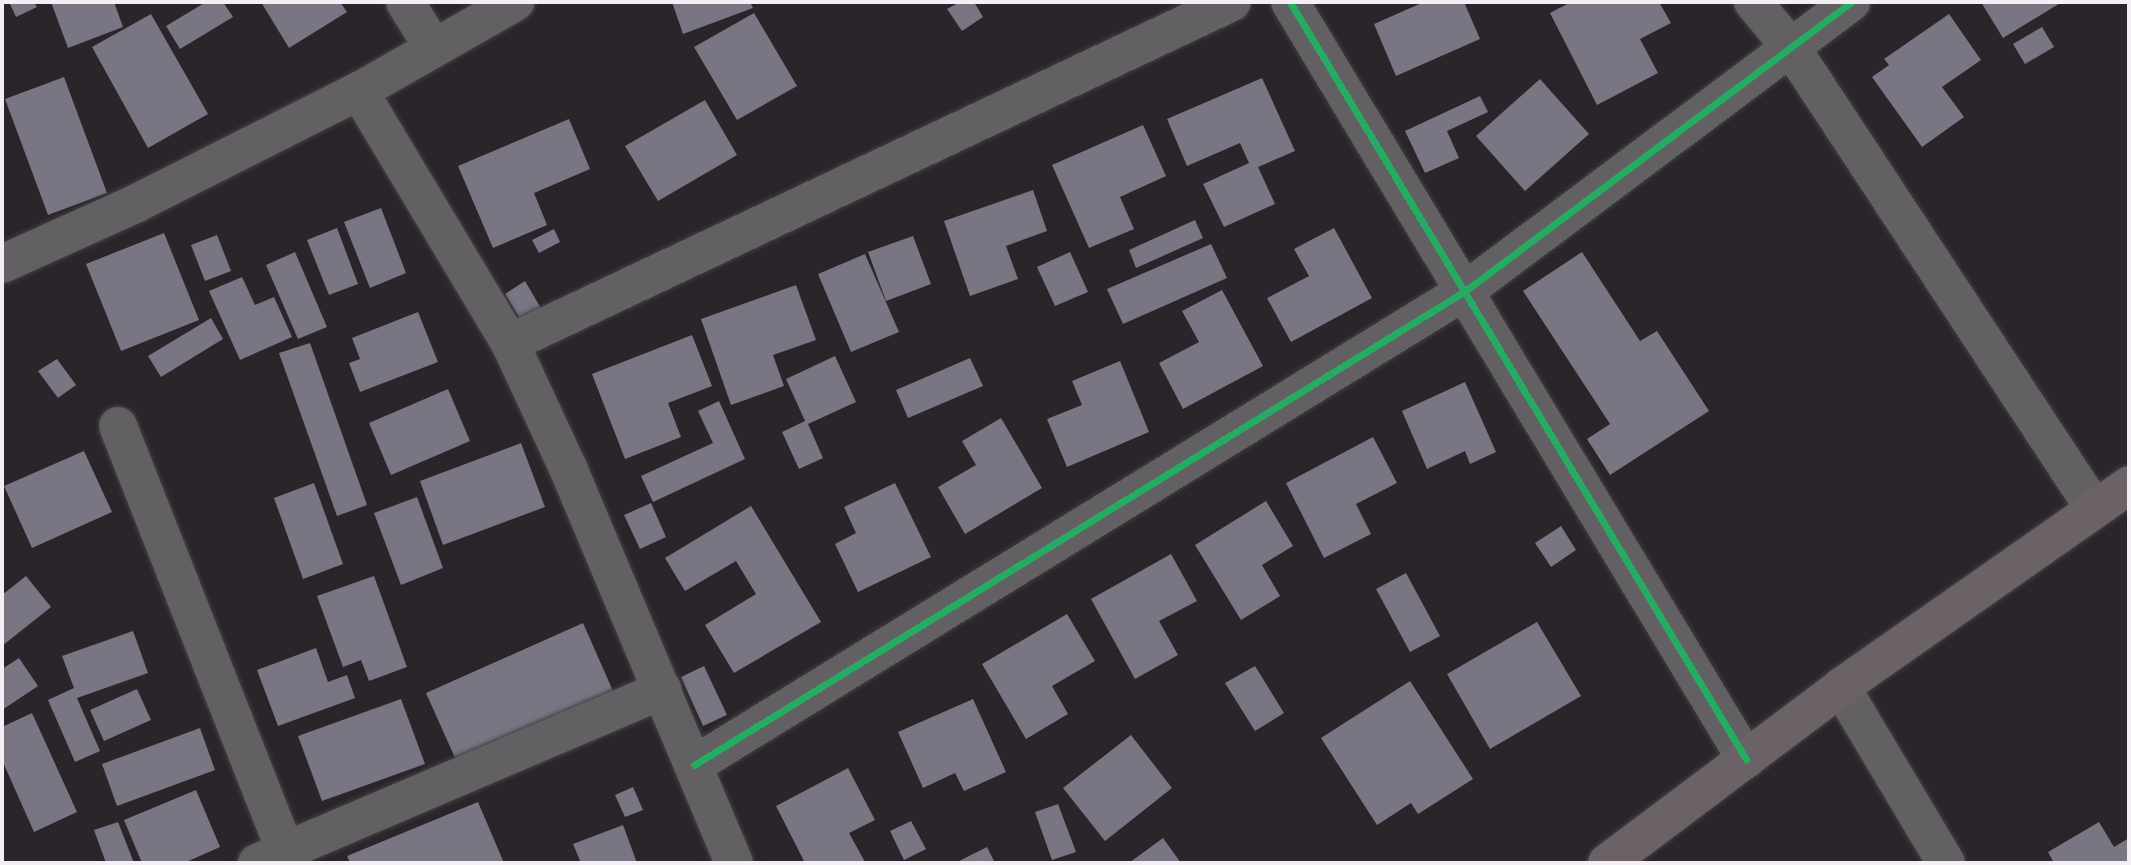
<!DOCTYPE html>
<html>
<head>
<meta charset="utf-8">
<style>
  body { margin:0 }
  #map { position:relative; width:2131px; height:865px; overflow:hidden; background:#29252a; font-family:Figtree,sans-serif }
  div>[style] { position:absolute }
  .building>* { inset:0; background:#797583 }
  .roads { filter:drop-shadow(0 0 2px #434043) drop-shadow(0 0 2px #434043) }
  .minor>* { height:38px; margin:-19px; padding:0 19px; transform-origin:19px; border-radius:19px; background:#636063 }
  .major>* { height:38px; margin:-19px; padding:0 19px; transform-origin:19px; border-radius:19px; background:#6a6267 }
  .cycleway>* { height:7px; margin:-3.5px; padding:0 3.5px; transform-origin:3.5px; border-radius:3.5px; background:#26ab63 }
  span { translate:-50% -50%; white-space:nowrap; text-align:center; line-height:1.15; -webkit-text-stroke:7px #2a242b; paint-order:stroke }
  .frame { position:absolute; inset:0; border:4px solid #f3eff4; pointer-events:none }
</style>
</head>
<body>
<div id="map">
  <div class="building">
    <i style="clip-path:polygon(9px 2px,34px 2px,37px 7px,16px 17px)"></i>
    <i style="clip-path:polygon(51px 2px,114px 2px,123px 27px,68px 48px)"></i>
    <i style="clip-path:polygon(206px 2px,223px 2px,233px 17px,180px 49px,166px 26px)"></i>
    <i style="clip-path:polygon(261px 2px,340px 2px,347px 12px,289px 48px)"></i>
    <i style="clip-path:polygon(672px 2px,750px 2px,753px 8px,683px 34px)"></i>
    <i style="clip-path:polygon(960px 2px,974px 2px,983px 17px,962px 31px,947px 9px)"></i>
    <i style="clip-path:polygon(1424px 2px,1464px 2px,1480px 39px,1396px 76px,1374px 24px)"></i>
    <i style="clip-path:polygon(1571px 2px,1659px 2px,1671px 23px,1640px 39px,1658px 73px,1597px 105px,1550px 13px)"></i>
    <i style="clip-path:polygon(1981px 2px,2062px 2px,2003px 38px)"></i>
    <i style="clip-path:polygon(754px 13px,797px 86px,737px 120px,694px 47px)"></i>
    <i style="clip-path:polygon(151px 14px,208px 114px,148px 148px,92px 47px)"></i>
    <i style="clip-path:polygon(1949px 14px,1981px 60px,1942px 87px,1964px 117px,1922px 147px,1872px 77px,1889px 65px,1884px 59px)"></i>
    <i style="clip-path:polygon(2042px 27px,2054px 47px,2025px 64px,2013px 44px)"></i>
    <i style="clip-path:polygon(64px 77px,107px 193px,48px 215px,5px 99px)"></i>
    <i style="clip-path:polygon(1262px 78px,1295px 151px,1258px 167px,1275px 204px,1224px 227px,1203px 184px,1249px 163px,1240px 143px,1187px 166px,1167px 119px)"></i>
    <i style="clip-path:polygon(1540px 79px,1589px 134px,1525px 191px,1476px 136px)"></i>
    <i style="clip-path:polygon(1480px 96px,1488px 112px,1447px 131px,1459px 158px,1425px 173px,1405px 131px)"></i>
    <i style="clip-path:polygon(705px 100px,737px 155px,658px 201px,625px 146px)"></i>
    <i style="clip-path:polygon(569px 119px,590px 169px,534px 193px,547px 225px,493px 248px,458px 166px)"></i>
    <i style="clip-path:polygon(1143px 125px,1166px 176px,1120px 197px,1134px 229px,1089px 248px,1052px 165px)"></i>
    <i style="clip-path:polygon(1033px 190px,1047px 231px,1006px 246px,1018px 279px,970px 296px,944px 221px)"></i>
    <i style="clip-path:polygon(381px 208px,406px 273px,370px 288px,344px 222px)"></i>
    <i style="clip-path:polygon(1195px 220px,1203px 238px,1136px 268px,1129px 250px)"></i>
    <i style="clip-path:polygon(337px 228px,358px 284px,329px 295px,307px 240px)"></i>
    <i style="clip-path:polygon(1334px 228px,1372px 298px,1291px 342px,1267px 298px,1309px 276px,1294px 249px)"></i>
    <i style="clip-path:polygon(554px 229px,560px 242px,539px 253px,532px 240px)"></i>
    <i style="clip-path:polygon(164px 233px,199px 320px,121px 351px,86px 264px)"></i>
    <i style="clip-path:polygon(217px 235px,231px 271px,205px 281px,191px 245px)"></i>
    <i style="clip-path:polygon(913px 236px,931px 284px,886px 301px,868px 252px)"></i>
    <i style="clip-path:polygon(1211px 244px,1227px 278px,1123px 324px,1107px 289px)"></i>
    <i style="clip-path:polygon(295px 252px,327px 327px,298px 339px,266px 265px)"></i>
    <i style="clip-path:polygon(1070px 252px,1088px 292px,1055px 306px,1037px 267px)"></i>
    <i style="clip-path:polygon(1582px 252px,1640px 341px,1657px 331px,1709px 411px,1610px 475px,1587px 439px,1610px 424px,1523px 291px)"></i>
    <i style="clip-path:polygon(865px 254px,899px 332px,851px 352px,818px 274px)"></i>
    <i style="clip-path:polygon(242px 277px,255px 305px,274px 297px,292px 337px,240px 360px,209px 291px)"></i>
    <i style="clip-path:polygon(525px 281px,542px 310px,522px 322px,505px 294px)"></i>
    <i style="clip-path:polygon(796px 285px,816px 340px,773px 355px,784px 386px,731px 405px,701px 319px)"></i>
    <i style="clip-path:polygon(1222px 290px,1263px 366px,1183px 409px,1159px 363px,1199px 342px,1182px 311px)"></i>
    <i style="clip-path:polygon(418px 312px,438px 362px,360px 392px,349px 363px,360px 359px,352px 338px)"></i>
    <i style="clip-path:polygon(211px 318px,223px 339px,161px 377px,148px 356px)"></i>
    <i style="clip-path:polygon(692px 335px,712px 386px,668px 403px,681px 437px,625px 459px,592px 374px)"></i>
    <i style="clip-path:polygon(310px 343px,367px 505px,337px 516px,279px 353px)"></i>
    <i style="clip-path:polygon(835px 356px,856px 402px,808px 424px,823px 458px,799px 469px,782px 432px,805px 421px,786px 379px)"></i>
    <i style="clip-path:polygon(970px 358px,983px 386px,908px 418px,896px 390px)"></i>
    <i style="clip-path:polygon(57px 359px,76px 385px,58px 398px,38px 371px)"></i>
    <i style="clip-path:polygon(1120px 361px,1149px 432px,1067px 467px,1047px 419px,1082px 405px,1072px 381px)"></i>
    <i style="clip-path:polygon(1465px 382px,1496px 452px,1470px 464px,1465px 451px,1427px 469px,1402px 411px)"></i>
    <i style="clip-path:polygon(448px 389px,470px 441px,391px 475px,369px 423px)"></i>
    <i style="clip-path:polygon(719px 401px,745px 459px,653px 502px,641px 476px,713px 443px,698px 411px)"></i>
    <i style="clip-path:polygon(1001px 418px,1042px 488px,965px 534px,938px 487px,976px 465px,962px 441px)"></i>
    <i style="clip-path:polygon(1373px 437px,1397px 483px,1356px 504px,1371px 534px,1324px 558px,1286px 483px)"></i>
    <i style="clip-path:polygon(521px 443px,545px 507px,443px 545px,420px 481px)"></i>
    <i style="clip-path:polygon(84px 451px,112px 512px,32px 548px,4px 486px)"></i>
    <i style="clip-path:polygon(314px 483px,343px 564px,303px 579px,274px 498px)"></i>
    <i style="clip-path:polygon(895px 483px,931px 557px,858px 592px,835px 544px,856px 533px,844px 507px)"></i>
    <i style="clip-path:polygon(417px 497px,443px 568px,401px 585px,374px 513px)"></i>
    <i style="clip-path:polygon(1266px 501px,1293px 546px,1262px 565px,1280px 596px,1241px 620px,1195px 545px)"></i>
    <i style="clip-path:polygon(651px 503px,666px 537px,640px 549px,624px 515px)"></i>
    <i style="clip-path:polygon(751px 506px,821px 622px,734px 673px,705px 625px,756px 594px,736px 561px,685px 591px,665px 558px)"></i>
    <i style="clip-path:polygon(1561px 526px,1576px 550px,1551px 567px,1535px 543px)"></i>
    <i style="clip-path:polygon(1171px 554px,1197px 601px,1159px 621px,1178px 655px,1135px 679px,1091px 599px)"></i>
    <i style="clip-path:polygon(1406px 573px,1440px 636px,1410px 652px,1376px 589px)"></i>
    <i style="clip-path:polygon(26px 576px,51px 607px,2px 646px,2px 595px)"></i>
    <i style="clip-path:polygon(374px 576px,407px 667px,369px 681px,361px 660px,343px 667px,317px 596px)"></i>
    <i style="clip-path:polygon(1067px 614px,1095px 661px,1052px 686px,1068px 714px,1026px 739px,982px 664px)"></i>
    <i style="clip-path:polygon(1537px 622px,1581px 696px,1490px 749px,1447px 674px)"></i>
    <i style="clip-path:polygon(583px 623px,613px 691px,456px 760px,426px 693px)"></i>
    <i style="clip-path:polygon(133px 631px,148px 673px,77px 698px,100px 751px,75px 762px,48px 700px,74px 688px,62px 656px)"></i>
    <i style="clip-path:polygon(316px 648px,328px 682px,347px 675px,355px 698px,278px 726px,257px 670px)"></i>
    <i style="clip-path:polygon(19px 658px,38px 686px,2px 710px,2px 669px)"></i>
    <i style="clip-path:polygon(704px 666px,727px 715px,703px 726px,681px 677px)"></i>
    <i style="clip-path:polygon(1255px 666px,1284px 713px,1255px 731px,1225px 683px)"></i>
    <i style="clip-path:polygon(1410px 681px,1473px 779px,1418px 814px,1411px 803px,1377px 825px,1321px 738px)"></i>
    <i style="clip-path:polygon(137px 689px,151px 720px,104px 741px,90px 710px)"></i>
    <i style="clip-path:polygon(401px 699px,425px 764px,322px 801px,298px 736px)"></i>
    <i style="clip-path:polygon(973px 699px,1006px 772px,964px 791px,955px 773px,923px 788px,898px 732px)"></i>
    <i style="clip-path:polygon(32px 713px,77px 812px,34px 832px,2px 760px,2px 727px)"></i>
    <i style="clip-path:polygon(200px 728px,215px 770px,117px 806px,102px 764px)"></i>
    <i style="clip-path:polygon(1131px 735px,1172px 788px,1105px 841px,1063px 788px)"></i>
    <i style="clip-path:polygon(848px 768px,875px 820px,849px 833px,865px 862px,805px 863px,776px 806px)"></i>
    <i style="clip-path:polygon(633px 787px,643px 810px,625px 817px,615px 795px)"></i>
    <i style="clip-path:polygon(196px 790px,220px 847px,184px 863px,142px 863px,124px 820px)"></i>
    <i style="clip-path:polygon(478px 802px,504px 863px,350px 863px,347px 856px)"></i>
    <i style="clip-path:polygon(1058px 804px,1076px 852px,1052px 860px,1035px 812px)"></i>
    <i style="clip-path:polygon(911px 821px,926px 849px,904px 860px,890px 831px)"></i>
    <i style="clip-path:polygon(118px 822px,134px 863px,106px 863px,94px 830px)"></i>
    <i style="clip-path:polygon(2099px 822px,2114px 847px,2129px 838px,2129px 863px,2054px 863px,2048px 852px)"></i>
    <i style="clip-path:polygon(623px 825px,637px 863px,581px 863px,573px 844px)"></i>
    <i style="clip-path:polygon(1163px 838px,1181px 863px,1129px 863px)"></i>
    <i style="clip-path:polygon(987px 847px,995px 863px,955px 863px)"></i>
  </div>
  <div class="roads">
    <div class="minor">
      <i style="left:405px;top:2px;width:53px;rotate:58.1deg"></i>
      <i style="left:1290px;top:2px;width:884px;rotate:58.94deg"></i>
      <i style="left:1753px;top:2px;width:61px;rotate:50.3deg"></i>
      <i style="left:1792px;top:49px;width:549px;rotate:56.66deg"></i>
      <i style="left:359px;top:91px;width:294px;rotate:59.1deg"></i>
      <i style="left:510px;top:343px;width:138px;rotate:65.1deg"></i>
      <i style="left:568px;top:468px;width:428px;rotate:67.2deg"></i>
      <i style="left:2px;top:264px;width:146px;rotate:-24.3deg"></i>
      <i style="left:135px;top:204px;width:251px;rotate:-26.8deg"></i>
      <i style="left:359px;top:91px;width:180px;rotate:-29.7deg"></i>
      <i style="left:510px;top:343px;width:798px;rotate:-25.28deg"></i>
      <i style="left:118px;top:426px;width:457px;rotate:68.5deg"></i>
      <i style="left:1841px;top:687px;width:205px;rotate:59.2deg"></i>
      <i style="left:694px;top:765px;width:905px;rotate:-31.58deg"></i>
      <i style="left:1465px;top:291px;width:482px;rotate:-36.8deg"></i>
      <i style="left:257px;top:863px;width:441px;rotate:-23.1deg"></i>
    </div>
    <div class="major">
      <i style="left:1607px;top:863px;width:293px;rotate:-36.9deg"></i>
      <i style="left:1841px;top:687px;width:352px;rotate:-35deg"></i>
    </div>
  </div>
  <div class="cycleway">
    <i style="left:1290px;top:2px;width:884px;rotate:58.94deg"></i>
    <i style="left:694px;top:765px;width:905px;rotate:-31.58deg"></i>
    <i style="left:1465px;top:291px;width:482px;rotate:-36.8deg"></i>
  </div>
  <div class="frame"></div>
</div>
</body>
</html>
